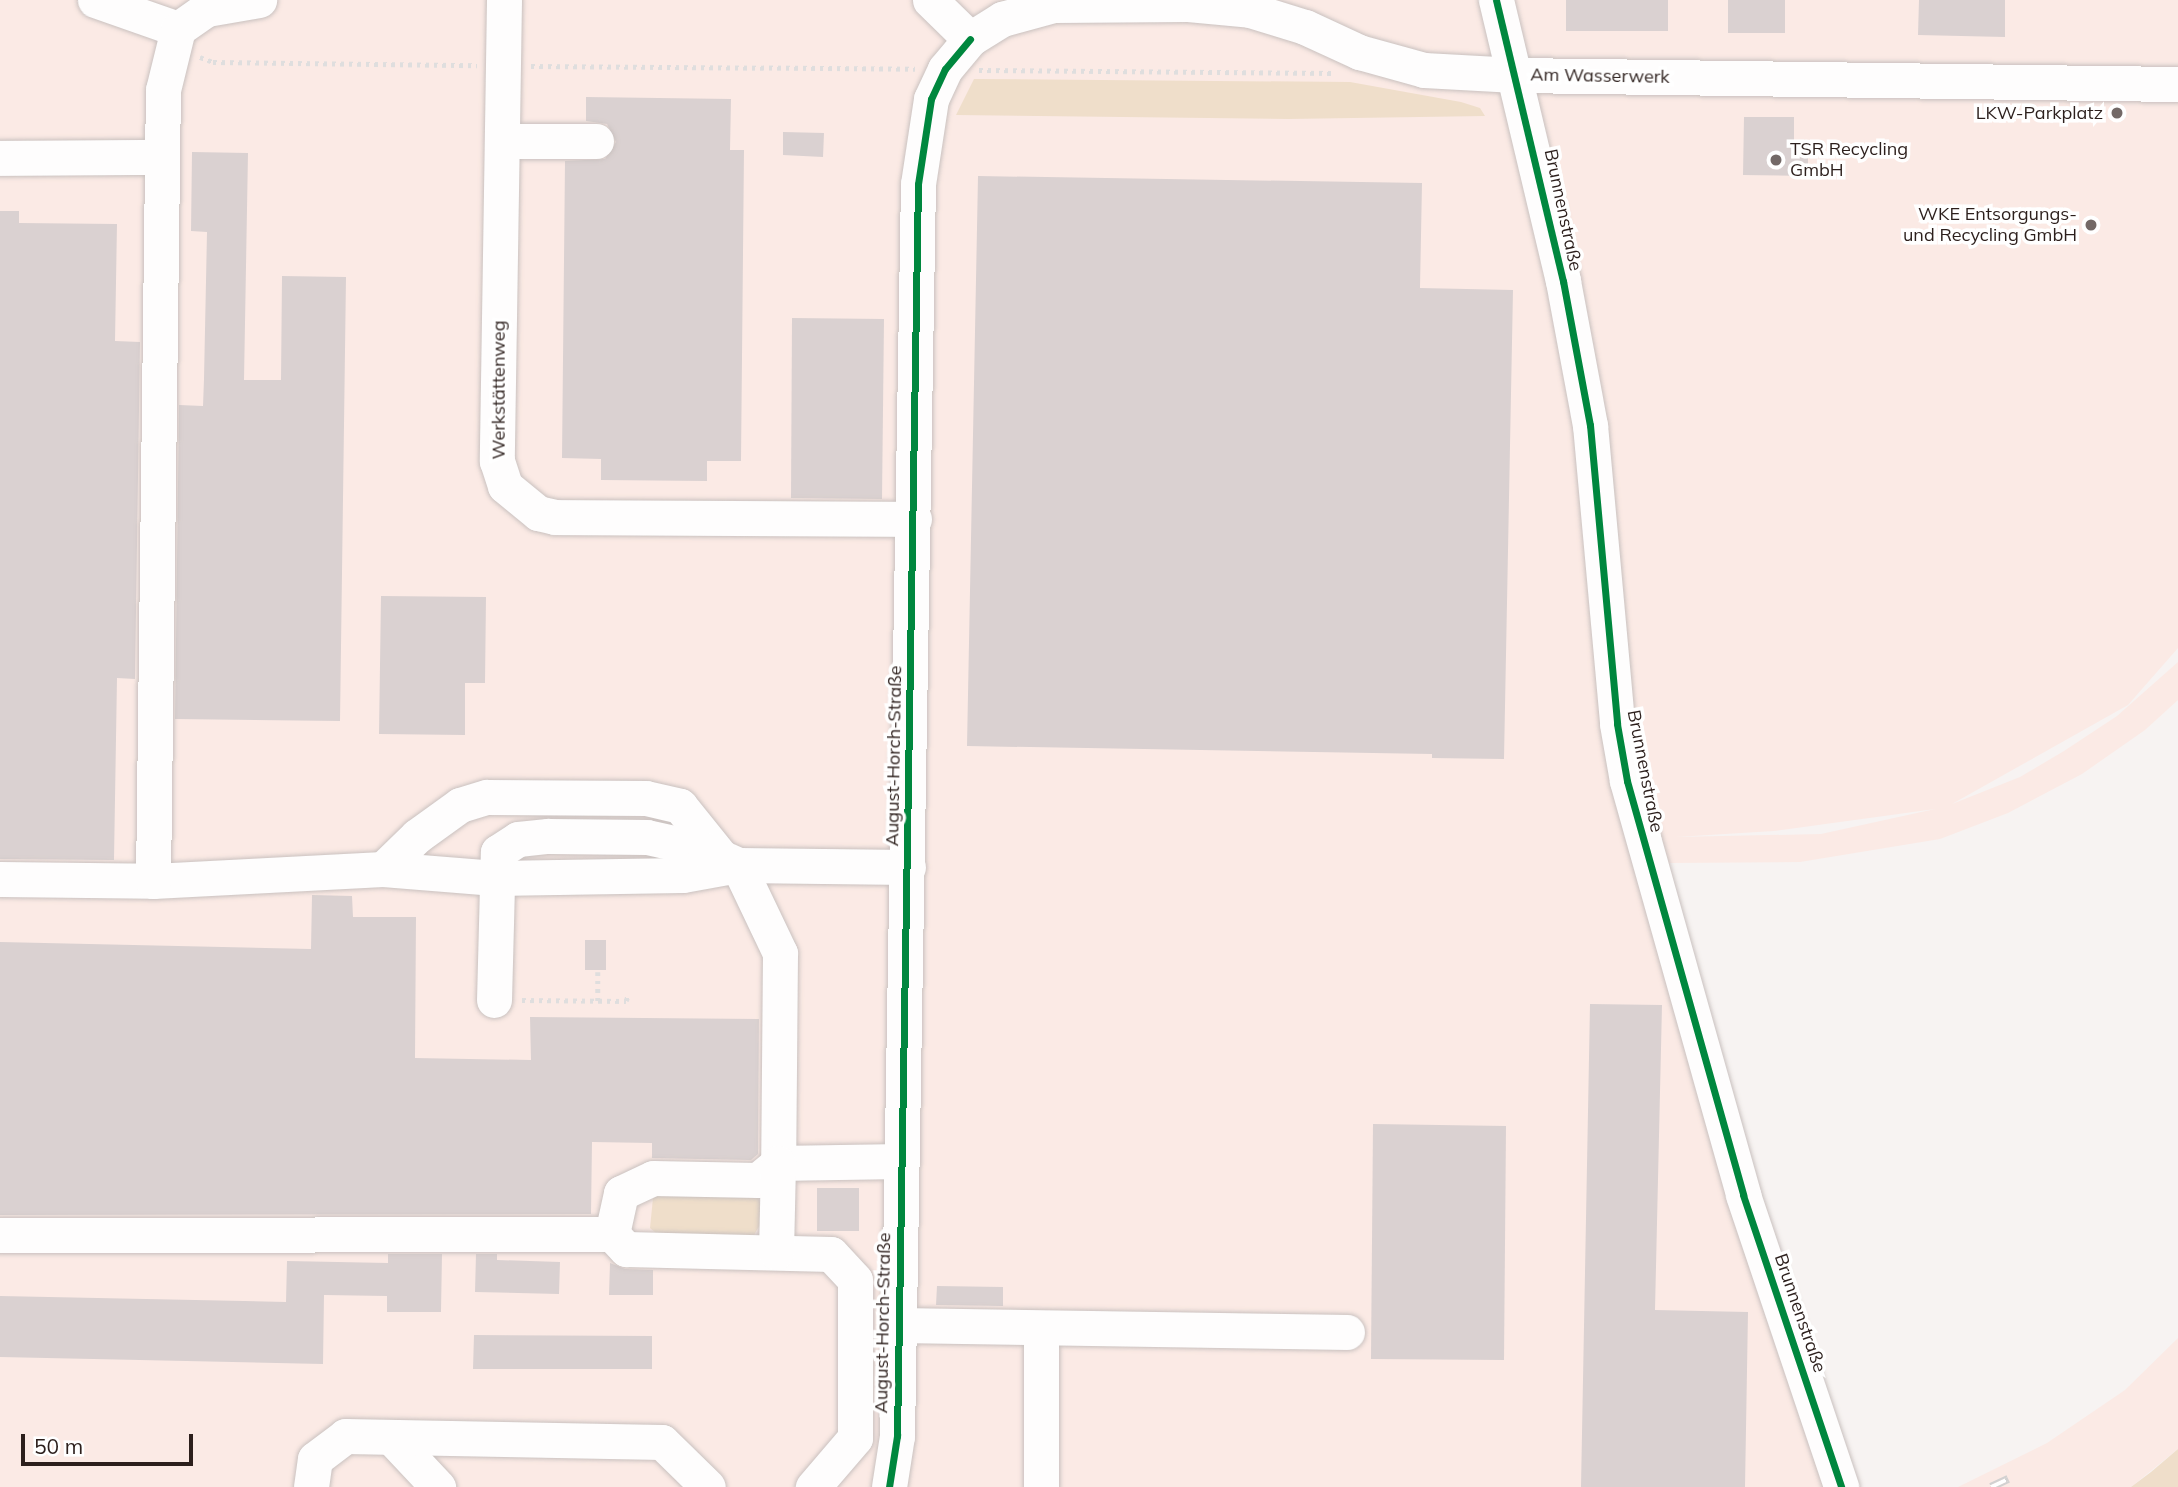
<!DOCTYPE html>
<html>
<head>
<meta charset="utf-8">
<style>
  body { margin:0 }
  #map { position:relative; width:2178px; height:1487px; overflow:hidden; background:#f7f3f2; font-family:Mulish,sans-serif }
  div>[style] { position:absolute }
  .built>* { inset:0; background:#fbeae5 }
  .green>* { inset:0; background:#efdeca }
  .building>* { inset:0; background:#dad1d1 }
  .path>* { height:4.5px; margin-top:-2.25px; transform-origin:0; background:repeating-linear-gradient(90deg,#dfdede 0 3.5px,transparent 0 8.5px) }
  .roads { filter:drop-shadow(0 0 2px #c9c1bf) drop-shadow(0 0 2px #c9c1bf) }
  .minor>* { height:35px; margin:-17.5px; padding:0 17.5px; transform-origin:17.5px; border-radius:17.5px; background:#fefdfd }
  .rail>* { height:8px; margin-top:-4px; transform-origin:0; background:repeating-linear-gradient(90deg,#fff 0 16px,#d2d1d1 0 32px); box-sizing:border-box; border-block:2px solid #d2d1d1 }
  .cycleway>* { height:7px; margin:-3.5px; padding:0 3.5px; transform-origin:3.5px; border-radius:3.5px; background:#00873e }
  .dots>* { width:19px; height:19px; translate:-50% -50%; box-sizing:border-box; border:4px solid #fff; border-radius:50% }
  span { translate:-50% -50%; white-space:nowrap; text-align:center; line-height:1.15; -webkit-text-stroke:7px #fff; paint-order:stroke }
  .street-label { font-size:18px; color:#2c1f1c }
  .poi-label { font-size:18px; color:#2c1f1c }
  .right { translate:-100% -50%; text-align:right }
  .left { translate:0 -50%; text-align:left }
  .scale { position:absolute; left:21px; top:1434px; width:172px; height:32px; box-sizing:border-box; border:4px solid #2c1f1c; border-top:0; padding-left:9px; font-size:21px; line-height:24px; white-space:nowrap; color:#2c1f1c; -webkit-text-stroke:5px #fff; paint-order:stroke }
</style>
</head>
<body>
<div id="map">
  <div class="built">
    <i style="clip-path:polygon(evenodd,0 0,2178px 0,2178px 648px,2128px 705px,1952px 804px,2020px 777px,2064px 751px,2117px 716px,2178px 662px,2178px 700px,2145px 730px,2082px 774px,2008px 813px,1940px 839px,1800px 862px,1669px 863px,1828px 1487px,0 1487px,0 0,1935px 809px,1821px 834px,1676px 837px,1774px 831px,1935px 809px)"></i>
    <i style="clip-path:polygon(2178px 1338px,2178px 1449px,2131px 1487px,1958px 1487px,2047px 1443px,2125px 1390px)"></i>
  </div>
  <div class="green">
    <i style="clip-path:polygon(974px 79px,1350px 82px,1461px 102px,1480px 108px,1485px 116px,1288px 119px,956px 115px)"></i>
    <i style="clip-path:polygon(668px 1190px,753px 1190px,767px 1213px,751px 1240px,668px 1243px,650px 1228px,653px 1198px)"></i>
    <i style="clip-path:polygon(2178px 1449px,2178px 1487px,2131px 1487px,2151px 1472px)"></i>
  </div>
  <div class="building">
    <i style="clip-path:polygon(1566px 0,1668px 0,1668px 31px,1566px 31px)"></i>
    <i style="clip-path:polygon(1728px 0,1785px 0,1785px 33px,1728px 33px)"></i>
    <i style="clip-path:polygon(1919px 0,2005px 0,2005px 37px,1918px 35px)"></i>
    <i style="clip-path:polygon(586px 97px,731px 99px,730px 150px,744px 150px,741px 461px,707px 461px,707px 481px,601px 480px,601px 459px,562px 458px,565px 161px,605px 159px,616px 142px,607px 124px,586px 121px)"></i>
    <i style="clip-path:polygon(1744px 117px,1794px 117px,1794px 146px,1808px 146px,1808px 176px,1743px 175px)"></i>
    <i style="clip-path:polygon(783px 132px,824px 133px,823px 157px,783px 155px)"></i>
    <i style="clip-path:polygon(192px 152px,248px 153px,244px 380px,281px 380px,282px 276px,346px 277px,340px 721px,175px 719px,179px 405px,203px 406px,204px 379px,207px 232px,191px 231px)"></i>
    <i style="clip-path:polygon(978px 176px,1422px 183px,1420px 288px,1513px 290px,1504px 759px,1432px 758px,1432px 754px,967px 746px)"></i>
    <i style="clip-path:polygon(0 211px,19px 211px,19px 223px,117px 224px,115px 341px,140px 342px,135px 679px,117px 678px,114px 860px,0 859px)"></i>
    <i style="clip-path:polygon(792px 318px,884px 319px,882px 499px,791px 498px)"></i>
    <i style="clip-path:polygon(381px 596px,486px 597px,485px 683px,465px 683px,465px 735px,379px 734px)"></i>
    <i style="clip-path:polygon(312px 895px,352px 896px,353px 917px,416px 917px,415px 1058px,531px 1060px,530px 1017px,759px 1019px,758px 1154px,751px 1160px,652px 1158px,652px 1143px,592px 1142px,591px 1214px,0 1215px,0 942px,311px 949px)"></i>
    <i style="clip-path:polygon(585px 940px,606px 940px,606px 970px,585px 970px)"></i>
    <i style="clip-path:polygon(1590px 1004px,1662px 1005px,1655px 1310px,1748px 1312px,1745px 1487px,1581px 1487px)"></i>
    <i style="clip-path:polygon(1373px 1124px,1506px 1126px,1504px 1360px,1371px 1359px)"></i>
    <i style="clip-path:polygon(817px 1188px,859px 1188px,859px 1231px,817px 1231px)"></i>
    <i style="clip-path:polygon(388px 1254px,442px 1254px,441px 1312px,387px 1312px,387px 1296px,324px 1295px,323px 1364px,0 1357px,0 1296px,286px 1302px,287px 1261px,388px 1263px)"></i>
    <i style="clip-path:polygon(476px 1254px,497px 1254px,497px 1260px,560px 1262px,559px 1294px,475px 1292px)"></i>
    <i style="clip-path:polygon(610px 1263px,625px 1269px,653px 1270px,653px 1295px,609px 1295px)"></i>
    <i style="clip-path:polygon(937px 1286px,1003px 1287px,1003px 1306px,936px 1305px)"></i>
    <i style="clip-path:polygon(474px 1335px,652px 1336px,652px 1369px,473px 1369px)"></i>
  </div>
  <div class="path">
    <i style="left:200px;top:57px;width:14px;rotate:21deg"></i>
    <i style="left:213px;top:62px;width:264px;rotate:0.7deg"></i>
    <i style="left:531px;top:66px;width:384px;rotate:0.4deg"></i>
    <i style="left:979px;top:70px;width:355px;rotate:0.5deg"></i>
    <i style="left:598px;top:972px;width:30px;rotate:90deg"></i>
    <i style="left:522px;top:1000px;width:104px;rotate:0.6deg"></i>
    <i style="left:626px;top:1001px;width:6px;rotate:-72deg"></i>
  </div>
  <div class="roads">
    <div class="minor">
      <i style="left:95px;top:0;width:88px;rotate:19.3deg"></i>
      <i style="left:504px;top:0;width:461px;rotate:90.9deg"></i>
      <i style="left:497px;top:461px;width:26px;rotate:72deg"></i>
      <i style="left:505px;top:486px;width:43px;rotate:39.3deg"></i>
      <i style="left:538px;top:513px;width:17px;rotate:13deg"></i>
      <i style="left:555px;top:517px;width:359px;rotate:0.3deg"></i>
      <i style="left:930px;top:0;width:56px;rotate:44.3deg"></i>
      <i style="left:970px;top:39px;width:38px;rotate:-32deg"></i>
      <i style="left:1002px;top:19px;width:54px;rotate:-15.1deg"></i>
      <i style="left:1054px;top:5px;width:134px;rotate:-0.4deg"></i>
      <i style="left:1188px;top:4px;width:62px;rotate:5.5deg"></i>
      <i style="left:1250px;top:10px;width:58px;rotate:17.2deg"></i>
      <i style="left:1305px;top:27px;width:60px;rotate:24.8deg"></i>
      <i style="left:1359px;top:52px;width:67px;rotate:15.5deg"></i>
      <i style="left:1424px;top:70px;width:91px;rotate:3.1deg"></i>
      <i style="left:1515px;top:75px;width:663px;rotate:0.78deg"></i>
      <i style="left:1496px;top:0;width:289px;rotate:76.6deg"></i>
      <i style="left:1563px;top:281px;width:147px;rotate:79.4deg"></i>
      <i style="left:1590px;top:425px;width:300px;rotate:84.8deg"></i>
      <i style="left:1617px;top:724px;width:58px;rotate:80deg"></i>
      <i style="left:1627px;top:781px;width:430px;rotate:74.3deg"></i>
      <i style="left:1743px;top:1195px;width:308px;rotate:71.4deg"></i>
      <i style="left:502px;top:141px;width:94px"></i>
      <i style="left:0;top:158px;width:160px;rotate:-0.4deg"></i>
      <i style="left:383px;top:869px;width:47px;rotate:-44.1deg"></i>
      <i style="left:417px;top:836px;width:53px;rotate:-35.8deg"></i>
      <i style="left:460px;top:805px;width:28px;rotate:-17deg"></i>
      <i style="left:487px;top:797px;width:159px;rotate:0.4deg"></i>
      <i style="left:646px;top:798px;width:35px;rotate:13deg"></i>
      <i style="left:680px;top:806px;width:67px;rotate:51.1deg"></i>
      <i style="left:0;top:879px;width:153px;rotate:0.7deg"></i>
      <i style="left:153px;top:881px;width:230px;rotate:-3deg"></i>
      <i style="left:383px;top:869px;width:112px;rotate:4.6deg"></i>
      <i style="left:495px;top:878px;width:188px;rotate:-0.9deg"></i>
      <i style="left:683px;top:875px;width:56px;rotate:-10.3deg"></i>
      <i style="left:738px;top:865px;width:170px;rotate:0.7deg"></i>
      <i style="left:153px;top:881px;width:791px;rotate:-89.28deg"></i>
      <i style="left:163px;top:90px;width:63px;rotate:-76.2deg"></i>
      <i style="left:178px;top:29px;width:35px;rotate:-35deg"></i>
      <i style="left:207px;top:9px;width:53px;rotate:-9.8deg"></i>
      <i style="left:494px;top:1000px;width:148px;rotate:-88.5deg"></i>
      <i style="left:498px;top:852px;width:24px;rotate:-33deg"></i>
      <i style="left:518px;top:839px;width:30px;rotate:-6deg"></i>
      <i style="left:548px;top:836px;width:99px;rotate:0.6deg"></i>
      <i style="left:647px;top:837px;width:59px;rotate:12.6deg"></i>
      <i style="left:705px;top:850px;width:36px;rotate:24deg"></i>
      <i style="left:738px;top:865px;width:98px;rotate:64.5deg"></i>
      <i style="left:780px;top:953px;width:210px;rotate:90.5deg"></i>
      <i style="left:778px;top:1163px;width:123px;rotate:-0.9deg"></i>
      <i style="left:612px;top:1234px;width:42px;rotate:-77.6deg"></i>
      <i style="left:621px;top:1193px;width:35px;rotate:-25deg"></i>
      <i style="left:653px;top:1178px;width:105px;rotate:1.1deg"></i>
      <i style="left:758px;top:1180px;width:26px;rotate:-40deg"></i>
      <i style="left:0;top:1235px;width:612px;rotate:-0.09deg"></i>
      <i style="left:612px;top:1234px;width:21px;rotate:47deg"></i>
      <i style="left:626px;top:1249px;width:205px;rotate:1.4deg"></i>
      <i style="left:831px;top:1254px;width:35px;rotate:47deg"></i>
      <i style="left:855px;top:1280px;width:158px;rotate:90deg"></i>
      <i style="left:855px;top:1438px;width:65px;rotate:130.6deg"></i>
      <i style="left:776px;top:1252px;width:89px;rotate:-88.7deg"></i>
      <i style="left:899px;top:1325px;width:448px;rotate:0.9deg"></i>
      <i style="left:391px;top:1437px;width:69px;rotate:46.8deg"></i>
      <i style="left:311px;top:1487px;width:28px;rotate:-82deg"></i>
      <i style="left:315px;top:1459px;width:38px;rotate:-37deg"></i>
      <i style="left:345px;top:1436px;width:317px;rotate:1.1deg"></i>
      <i style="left:662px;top:1442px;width:64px;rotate:44.4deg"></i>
      <i style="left:889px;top:1487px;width:52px;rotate:-81.1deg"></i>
      <i style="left:897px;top:1436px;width:1252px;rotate:-89.04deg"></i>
      <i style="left:918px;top:184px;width:86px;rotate:-81.3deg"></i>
      <i style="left:931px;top:99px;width:33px;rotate:-65deg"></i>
      <i style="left:945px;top:69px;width:39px;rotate:-50deg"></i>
      <i style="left:1041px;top:1487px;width:159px;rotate:-90deg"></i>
    </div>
  </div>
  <div class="rail">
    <i style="left:1991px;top:1487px;width:19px;rotate:-25deg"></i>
  </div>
  <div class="cycleway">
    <i style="left:1496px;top:0;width:289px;rotate:76.6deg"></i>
    <i style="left:1563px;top:281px;width:147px;rotate:79.4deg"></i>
    <i style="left:1590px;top:425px;width:300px;rotate:84.8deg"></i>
    <i style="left:1617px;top:724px;width:58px;rotate:80deg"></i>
    <i style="left:1627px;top:781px;width:430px;rotate:74.3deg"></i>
    <i style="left:1743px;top:1195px;width:308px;rotate:71.4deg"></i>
    <i style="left:889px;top:1487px;width:52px;rotate:-81.1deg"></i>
    <i style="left:897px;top:1436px;width:1252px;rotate:-89.04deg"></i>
    <i style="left:918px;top:184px;width:86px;rotate:-81.3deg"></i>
    <i style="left:931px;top:99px;width:33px;rotate:-65deg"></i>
    <i style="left:945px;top:69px;width:39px;rotate:-50deg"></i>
  </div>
  <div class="dots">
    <i style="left:2117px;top:113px;background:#736967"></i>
    <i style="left:1776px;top:160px;background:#736967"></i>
    <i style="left:2091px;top:225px;background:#736967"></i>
  </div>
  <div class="street-label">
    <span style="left:1600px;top:76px;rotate:1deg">Am Wasserwerk</span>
    <span style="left:1563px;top:210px;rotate:78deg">Brunnenstraße</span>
    <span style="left:499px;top:390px;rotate:-90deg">Werkstättenweg</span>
    <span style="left:894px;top:756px;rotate:-89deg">August-Horch-Straße</span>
    <span style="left:1645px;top:771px;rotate:79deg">Brunnenstraße</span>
    <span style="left:1800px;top:1313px;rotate:71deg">Brunnenstraße</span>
    <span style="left:883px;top:1323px;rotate:-89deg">August-Horch-Straße</span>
  </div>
  <div class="poi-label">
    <span class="right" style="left:2103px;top:113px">LKW-Parkplatz</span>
    <span class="left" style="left:1790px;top:160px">TSR Recycling<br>GmbH</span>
    <span class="right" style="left:2077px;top:225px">WKE Entsorgungs-<br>und Recycling GmbH</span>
  </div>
  <div class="scale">50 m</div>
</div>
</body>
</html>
